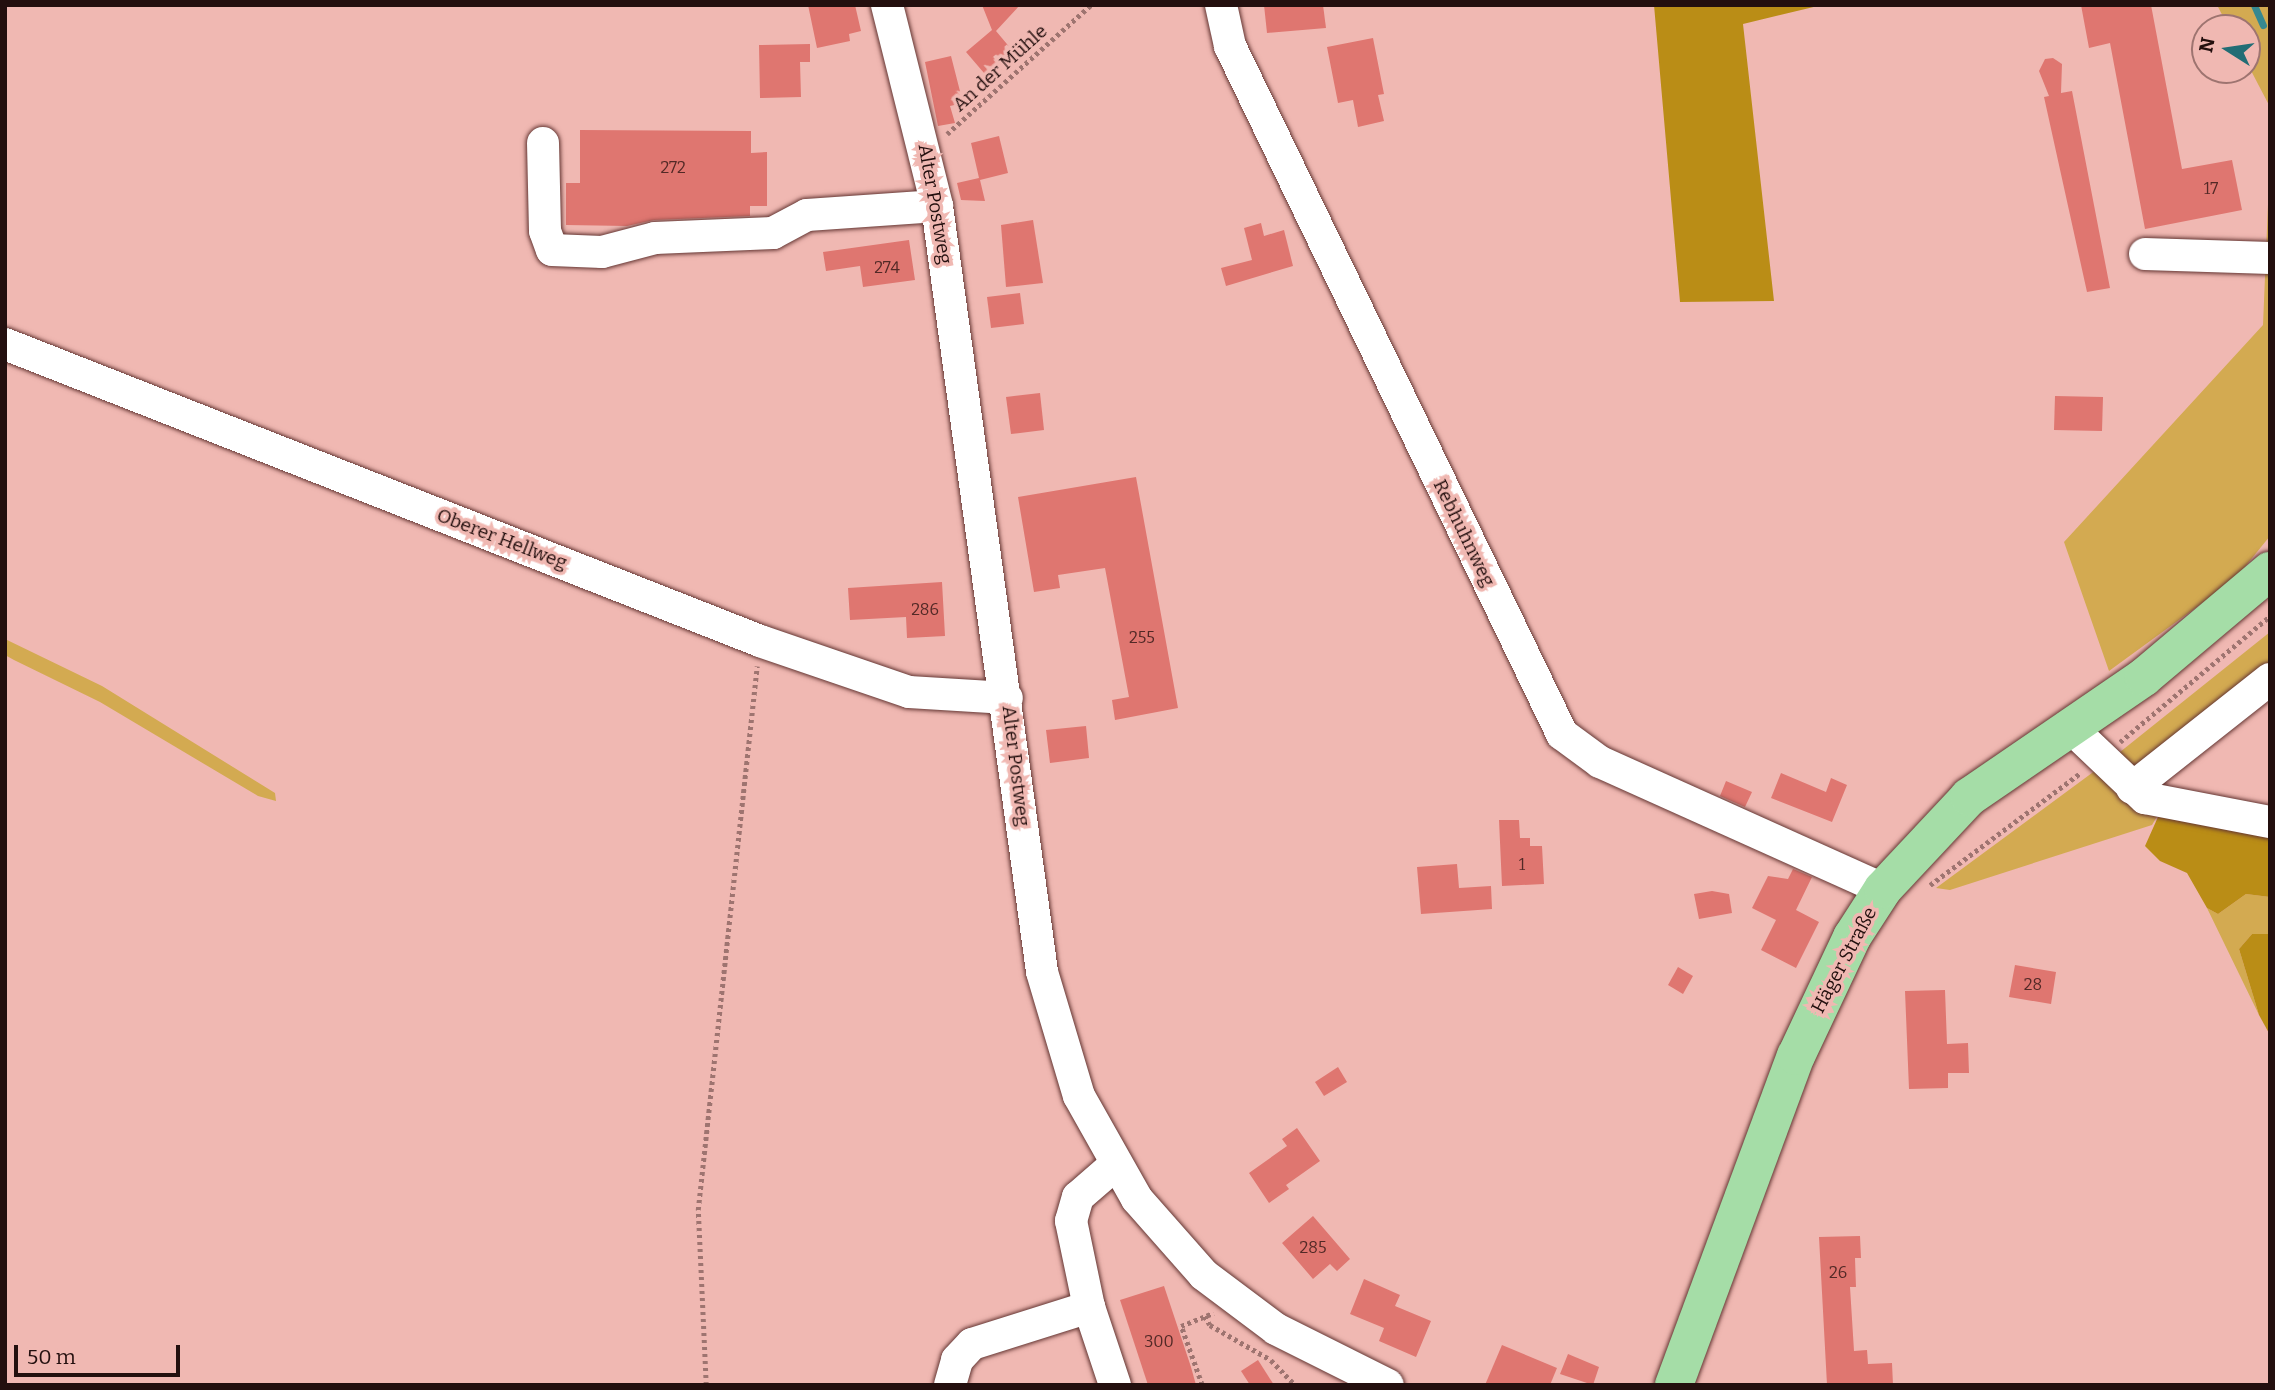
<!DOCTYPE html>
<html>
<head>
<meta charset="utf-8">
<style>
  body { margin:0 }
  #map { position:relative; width:2275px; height:1390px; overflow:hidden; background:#f0b8b2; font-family:Bitter,serif }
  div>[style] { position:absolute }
  .green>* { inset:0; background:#d3aa51 }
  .forest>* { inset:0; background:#ba8d16 }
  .stream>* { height:7px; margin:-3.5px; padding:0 3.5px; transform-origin:3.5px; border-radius:3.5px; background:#368890 }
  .building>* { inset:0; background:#df7670 }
  .path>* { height:4.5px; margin-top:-2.25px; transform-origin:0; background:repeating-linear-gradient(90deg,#9e7470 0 3.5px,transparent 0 7px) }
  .roads { filter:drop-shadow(0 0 2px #643633) drop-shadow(0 0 2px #643633) }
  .minor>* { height:32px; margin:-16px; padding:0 16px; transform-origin:16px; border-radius:16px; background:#fff }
  .major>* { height:38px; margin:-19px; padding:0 19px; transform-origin:19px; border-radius:19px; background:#a5dda7 }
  span { translate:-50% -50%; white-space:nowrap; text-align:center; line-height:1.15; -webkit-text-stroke:7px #f0b8b2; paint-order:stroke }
  .number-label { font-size:16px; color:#522926 }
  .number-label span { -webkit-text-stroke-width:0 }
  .street-label { font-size:19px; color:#230f0e }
  .frame { position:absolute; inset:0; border:7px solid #230f0e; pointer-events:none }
  .north { position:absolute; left:2191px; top:14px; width:70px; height:70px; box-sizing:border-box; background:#f0b8b2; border:2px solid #9e7470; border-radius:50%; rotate:282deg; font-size:19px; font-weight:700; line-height:28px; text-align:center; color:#230f0e }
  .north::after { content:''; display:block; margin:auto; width:24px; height:32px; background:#226d75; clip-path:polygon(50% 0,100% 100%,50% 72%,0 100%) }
  .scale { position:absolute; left:14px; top:1345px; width:166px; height:32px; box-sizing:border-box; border:4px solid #230f0e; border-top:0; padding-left:9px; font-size:21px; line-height:24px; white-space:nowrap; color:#230f0e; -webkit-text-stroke:5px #f0b8b2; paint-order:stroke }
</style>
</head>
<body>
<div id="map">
  <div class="green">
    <i style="clip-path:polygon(2217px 5px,2270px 5px,2270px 107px,2247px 63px,2247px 28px,2229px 28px)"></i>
    <i style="clip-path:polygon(2270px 156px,2270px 536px,2235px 579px,2109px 671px,2064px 542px,2263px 325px)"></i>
    <i style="clip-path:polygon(2270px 632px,2270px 693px,2139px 796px,2162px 808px,2152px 825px,1950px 890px,1936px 888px,2115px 756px)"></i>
    <i style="clip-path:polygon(5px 639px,102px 686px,275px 793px,276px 801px,258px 796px,100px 702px,14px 660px,5px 655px)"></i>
    <i style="clip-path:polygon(2246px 894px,2270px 897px,2270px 934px,2252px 934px,2239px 949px,2259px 1015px,2207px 908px,2218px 914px)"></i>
  </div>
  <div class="forest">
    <i style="clip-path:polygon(1654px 5px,1822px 5px,1743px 24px,1774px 301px,1680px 302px)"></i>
    <i style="clip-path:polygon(2162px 808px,2270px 828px,2270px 897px,2246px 894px,2218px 914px,2207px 908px,2187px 873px,2160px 861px,2145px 846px)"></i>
    <i style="clip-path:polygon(2252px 934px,2270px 934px,2270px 1035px,2259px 1015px,2239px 949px)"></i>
  </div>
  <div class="stream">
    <i style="left:2254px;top:5px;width:22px;rotate:66deg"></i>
  </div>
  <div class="building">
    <i style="clip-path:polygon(808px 5px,855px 5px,861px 31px,849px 34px,850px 41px,817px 48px)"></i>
    <i style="clip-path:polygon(982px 5px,1020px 5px,996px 31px,1017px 56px,990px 80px,966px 52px,992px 30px)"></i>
    <i style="clip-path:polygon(1264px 5px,1323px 5px,1326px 28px,1267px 33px)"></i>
    <i style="clip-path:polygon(2081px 5px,2151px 5px,2182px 169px,2232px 160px,2242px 210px,2145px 229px,2110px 43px,2089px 48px)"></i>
    <i style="clip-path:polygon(1373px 38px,1384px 94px,1378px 95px,1384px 121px,1358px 127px,1353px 100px,1338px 103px,1327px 47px)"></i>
    <i style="clip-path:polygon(810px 44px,810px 62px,800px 62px,801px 97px,760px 98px,759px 45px)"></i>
    <i style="clip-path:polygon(951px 56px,963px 103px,950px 106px,955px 123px,938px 126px,925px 62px)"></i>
    <i style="clip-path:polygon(2053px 58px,2062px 64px,2061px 93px,2072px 91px,2110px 288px,2087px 292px,2044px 97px,2049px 96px,2039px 71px,2045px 59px)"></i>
    <i style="clip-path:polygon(580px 130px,751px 131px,751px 153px,767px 152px,767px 206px,750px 206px,750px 216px,654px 220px,627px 226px,566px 225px,566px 183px,580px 183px)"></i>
    <i style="clip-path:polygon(999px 136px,1008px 173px,980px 180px,985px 201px,961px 200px,957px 183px,979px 178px,971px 143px)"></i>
    <i style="clip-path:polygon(1033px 220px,1043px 283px,1006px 287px,1001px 225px)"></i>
    <i style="clip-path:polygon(1261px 223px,1264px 236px,1284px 230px,1293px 266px,1226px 286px,1221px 268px,1252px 260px,1244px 228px)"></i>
    <i style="clip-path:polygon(909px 240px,915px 280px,863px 287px,860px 266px,826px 271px,823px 252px)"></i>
    <i style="clip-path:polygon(1020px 293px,1024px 324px,991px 328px,987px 297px)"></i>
    <i style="clip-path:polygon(1040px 393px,1044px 430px,1011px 434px,1006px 397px)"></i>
    <i style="clip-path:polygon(2055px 396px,2103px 397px,2102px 431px,2054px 430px)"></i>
    <i style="clip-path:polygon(1136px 477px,1178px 708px,1115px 720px,1112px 700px,1129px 697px,1105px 568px,1058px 575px,1060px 588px,1034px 592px,1018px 497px)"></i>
    <i style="clip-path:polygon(942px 582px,945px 636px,907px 638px,906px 617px,850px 620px,848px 588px)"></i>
    <i style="clip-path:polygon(1086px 726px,1089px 758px,1050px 763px,1046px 730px)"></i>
    <i style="clip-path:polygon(1781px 773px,1826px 792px,1831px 778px,1847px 785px,1832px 822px,1771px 798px)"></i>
    <i style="clip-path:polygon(1726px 781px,1752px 792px,1745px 807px,1720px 796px)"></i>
    <i style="clip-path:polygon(1499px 820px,1519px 820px,1520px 838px,1530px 838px,1530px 846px,1542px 846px,1544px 884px,1502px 886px)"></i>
    <i style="clip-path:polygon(1457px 864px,1459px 888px,1491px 886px,1492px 909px,1421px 914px,1417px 867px)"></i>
    <i style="clip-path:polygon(1793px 869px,1812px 877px,1796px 910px,1819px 922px,1796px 968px,1761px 950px,1776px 920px,1752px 908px,1768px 876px,1788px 879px)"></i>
    <i style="clip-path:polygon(1712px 891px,1729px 894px,1732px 913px,1699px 919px,1694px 894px)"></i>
    <i style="clip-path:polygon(2015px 965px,2056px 972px,2051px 1004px,2009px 997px)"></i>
    <i style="clip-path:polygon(1678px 967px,1693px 976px,1683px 994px,1668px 985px)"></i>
    <i style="clip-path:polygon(1945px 990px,1947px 1044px,1968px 1043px,1969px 1073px,1948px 1073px,1948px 1088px,1909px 1089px,1905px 991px)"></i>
    <i style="clip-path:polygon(1338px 1067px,1347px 1082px,1324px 1096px,1315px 1082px)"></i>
    <i style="clip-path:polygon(1297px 1128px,1320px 1161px,1286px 1185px,1289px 1189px,1269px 1203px,1249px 1173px,1287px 1146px,1282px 1139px)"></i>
    <i style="clip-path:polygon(1313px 1216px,1350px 1259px,1337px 1271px,1330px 1264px,1313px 1279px,1282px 1243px)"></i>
    <i style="clip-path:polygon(1860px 1236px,1861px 1258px,1855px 1258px,1856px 1287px,1850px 1287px,1854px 1351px,1867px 1350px,1868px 1364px,1892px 1363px,1893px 1385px,1827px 1385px,1819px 1237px)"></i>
    <i style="clip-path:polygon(1364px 1279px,1400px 1295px,1395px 1306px,1431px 1321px,1416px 1357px,1379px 1341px,1384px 1328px,1350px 1314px)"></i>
    <i style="clip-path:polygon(1164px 1286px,1191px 1367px,1196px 1385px,1148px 1385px,1120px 1300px)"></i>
    <i style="clip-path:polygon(1502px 1345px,1557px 1368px,1550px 1385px,1485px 1385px)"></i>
    <i style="clip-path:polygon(1568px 1354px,1599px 1367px,1593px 1385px,1560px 1374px)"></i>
    <i style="clip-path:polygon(1258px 1360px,1274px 1385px,1250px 1385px,1241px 1371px)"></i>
  </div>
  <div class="path">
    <i style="left:947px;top:134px;width:193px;rotate:-41.9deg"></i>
    <i style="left:2120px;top:742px;width:196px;rotate:-40deg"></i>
    <i style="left:1930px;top:885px;width:187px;rotate:-36.7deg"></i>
    <i style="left:1205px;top:1316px;width:10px;rotate:61deg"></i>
    <i style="left:1210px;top:1325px;width:70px;rotate:29.8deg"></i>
    <i style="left:1271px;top:1360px;width:35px;rotate:46deg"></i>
    <i style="left:706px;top:1385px;width:175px;rotate:-92.6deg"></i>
    <i style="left:698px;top:1210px;width:547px;rotate:-83.81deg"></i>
    <i style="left:1202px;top:1385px;width:63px;rotate:-109.6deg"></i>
    <i style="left:1181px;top:1326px;width:35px;rotate:-22deg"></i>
  </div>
  <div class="roads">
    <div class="minor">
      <i style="left:887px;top:5px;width:207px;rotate:76deg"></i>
      <i style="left:937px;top:206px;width:773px;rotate:82.19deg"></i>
      <i style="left:1042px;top:972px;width:129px;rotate:73.4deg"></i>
      <i style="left:1079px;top:1096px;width:118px;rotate:60.6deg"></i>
      <i style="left:1137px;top:1199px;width:101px;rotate:48.6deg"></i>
      <i style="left:1204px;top:1275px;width:90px;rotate:36.9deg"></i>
      <i style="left:1276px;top:1329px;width:125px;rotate:26.6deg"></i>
      <i style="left:1221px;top:5px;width:42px;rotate:77.6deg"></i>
      <i style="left:1230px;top:46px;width:764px;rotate:64.24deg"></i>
      <i style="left:1562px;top:734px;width:47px;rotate:36.4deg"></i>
      <i style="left:1600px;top:762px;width:310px;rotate:24.2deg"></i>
      <i style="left:543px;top:143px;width:88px;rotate:88.7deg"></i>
      <i style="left:545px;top:231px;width:20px;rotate:70deg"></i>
      <i style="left:552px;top:250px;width:50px;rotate:2.3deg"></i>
      <i style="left:602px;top:252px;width:55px;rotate:-14.8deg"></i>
      <i style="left:655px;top:238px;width:118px;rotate:-2.4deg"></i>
      <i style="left:773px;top:233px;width:38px;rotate:-28deg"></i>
      <i style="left:807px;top:215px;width:130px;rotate:-4deg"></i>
      <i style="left:2145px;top:254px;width:125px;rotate:1.8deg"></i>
      <i style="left:5px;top:344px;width:811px;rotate:21.47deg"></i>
      <i style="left:760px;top:641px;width:157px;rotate:18.9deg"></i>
      <i style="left:909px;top:692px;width:98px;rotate:3.5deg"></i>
      <i style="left:2069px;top:726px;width:105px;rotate:43.5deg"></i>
      <i style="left:2145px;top:798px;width:127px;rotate:10.9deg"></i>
      <i style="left:2132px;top:788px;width:176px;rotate:-38.3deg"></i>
      <i style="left:950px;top:1385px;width:26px;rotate:-74deg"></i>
      <i style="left:957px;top:1360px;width:22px;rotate:-47deg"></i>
      <i style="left:972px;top:1344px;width:123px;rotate:-17.5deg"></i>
      <i style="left:1115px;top:1385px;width:82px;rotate:-108.4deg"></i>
      <i style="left:1089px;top:1307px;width:88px;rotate:-101.8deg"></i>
      <i style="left:1071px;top:1221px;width:25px;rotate:-74deg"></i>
      <i style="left:1078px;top:1197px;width:49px;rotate:-40.9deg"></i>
    </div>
    <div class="major">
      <i style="left:1674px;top:1385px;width:351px;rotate:-69.7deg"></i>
      <i style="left:1796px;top:1056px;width:132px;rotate:-64.8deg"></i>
      <i style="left:1852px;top:937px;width:57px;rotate:-57.1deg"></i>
      <i style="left:1883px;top:889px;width:126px;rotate:-46.9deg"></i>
      <i style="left:1969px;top:797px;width:212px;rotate:-34.4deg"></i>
      <i style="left:2144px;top:677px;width:165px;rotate:-40.1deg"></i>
    </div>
  </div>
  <div class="number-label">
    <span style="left:673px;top:168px">272</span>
    <span style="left:2211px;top:189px">17</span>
    <span style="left:887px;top:268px">274</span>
    <span style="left:925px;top:610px">286</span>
    <span style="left:1142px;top:638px">255</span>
    <span style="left:1522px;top:865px">1</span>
    <span style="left:2033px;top:985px">28</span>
    <span style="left:1313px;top:1248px">285</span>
    <span style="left:1838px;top:1273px">26</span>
    <span style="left:1159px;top:1342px">300</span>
  </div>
  <div class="street-label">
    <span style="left:1000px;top:68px;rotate:-42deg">An der Mühle</span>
    <span style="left:935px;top:204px;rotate:80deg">Alter Postweg</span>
    <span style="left:1464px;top:533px;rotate:64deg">Rebhuhnweg</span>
    <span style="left:502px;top:539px;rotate:21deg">Oberer Hellweg</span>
    <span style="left:1016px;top:766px;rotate:83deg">Alter Postweg</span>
    <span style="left:1844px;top:960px;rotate:-62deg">Häger Straße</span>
  </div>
  <div class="frame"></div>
  <div class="north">N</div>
  <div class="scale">50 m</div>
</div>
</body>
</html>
